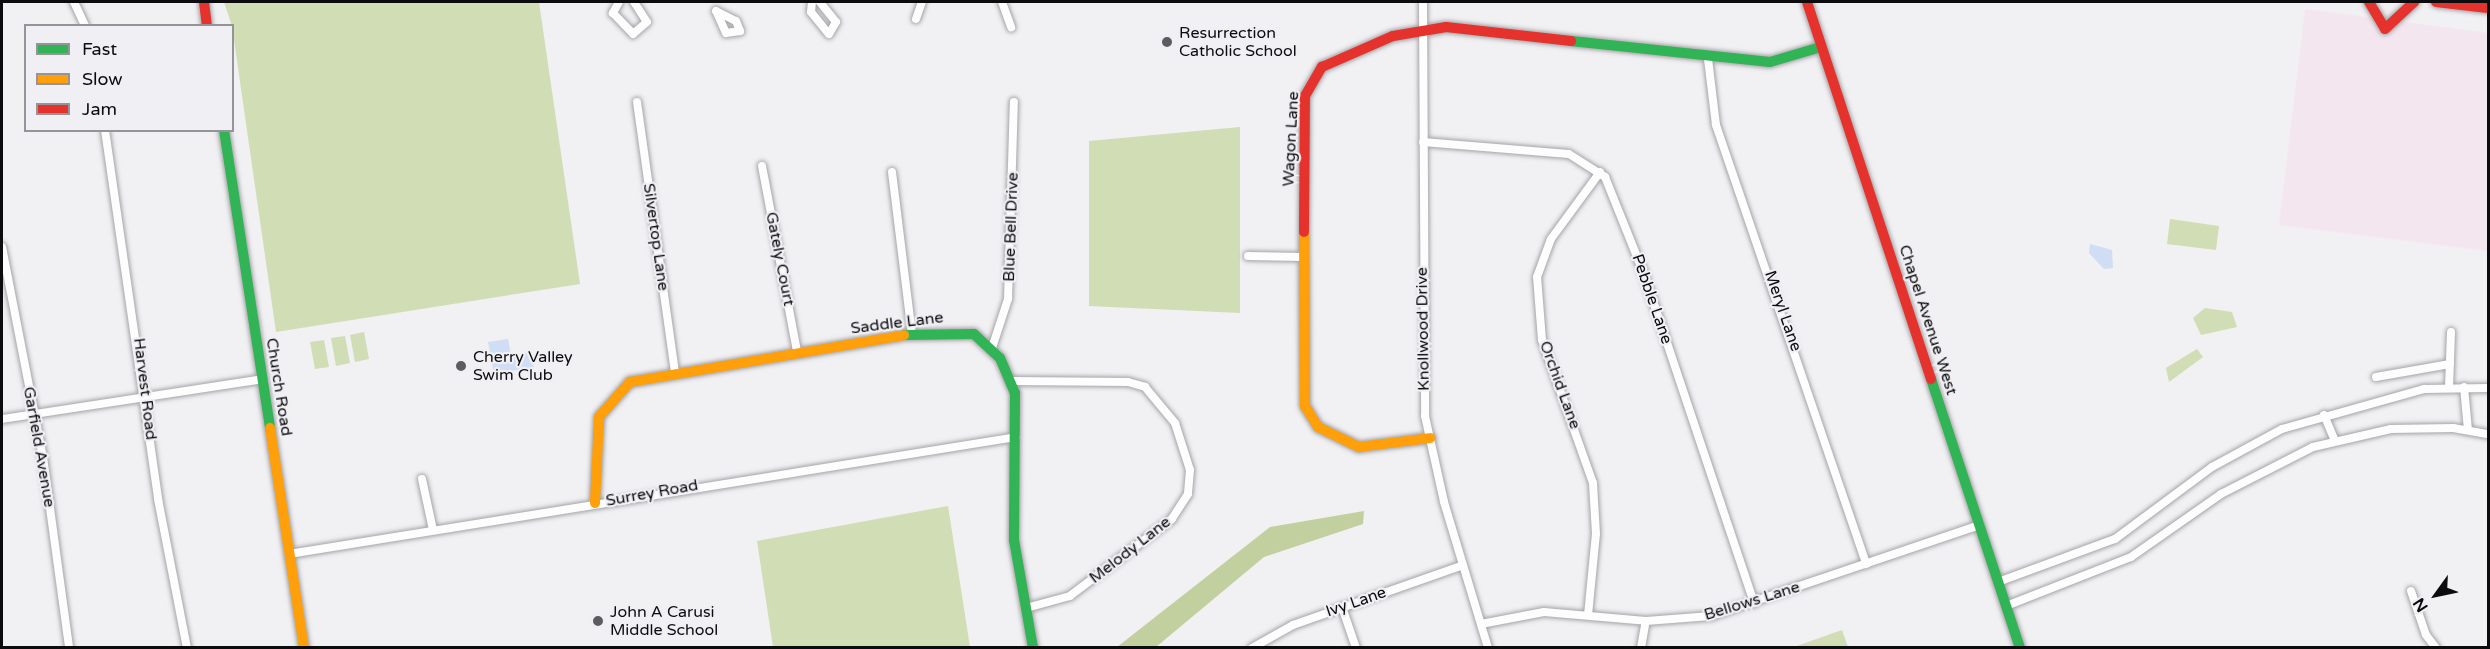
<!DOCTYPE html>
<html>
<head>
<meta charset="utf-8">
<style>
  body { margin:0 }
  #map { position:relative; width:2490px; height:649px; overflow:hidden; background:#f1f0f3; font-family:"Varela Round",sans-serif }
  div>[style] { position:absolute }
  .commercial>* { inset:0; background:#f4e6ee }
  .green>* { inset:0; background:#d1ddb4 }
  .forest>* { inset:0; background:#c2d09f }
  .water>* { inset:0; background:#cfdef4 }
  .roads { filter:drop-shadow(0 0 2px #a5a4a7) drop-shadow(0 0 2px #a5a4a7) }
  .street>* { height:8px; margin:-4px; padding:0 4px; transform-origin:4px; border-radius:4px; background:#fdfdfd }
  .fast>* { height:10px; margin:-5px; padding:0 5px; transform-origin:5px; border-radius:5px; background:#30b455 }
  .slow>* { height:10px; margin:-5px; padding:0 5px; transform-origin:5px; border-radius:5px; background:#ff9f0a }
  .jam>* { height:10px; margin:-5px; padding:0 5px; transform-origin:5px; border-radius:5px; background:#e5322d }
  .dots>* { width:16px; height:16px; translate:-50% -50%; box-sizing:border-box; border:3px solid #f0eff4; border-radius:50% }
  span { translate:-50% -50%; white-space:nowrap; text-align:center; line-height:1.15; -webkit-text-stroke:4.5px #f0eff4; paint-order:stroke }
  .poi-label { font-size:16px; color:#0c0c0e }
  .left { translate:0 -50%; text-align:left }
  .street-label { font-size:16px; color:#0c0c0e }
  .frame { position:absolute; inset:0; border:3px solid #0c0c0e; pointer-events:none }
  .legend { position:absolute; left:24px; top:24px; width:210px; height:108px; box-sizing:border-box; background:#f0eff4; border:2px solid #959498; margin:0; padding:8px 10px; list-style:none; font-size:18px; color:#0c0c0e }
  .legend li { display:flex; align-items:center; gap:12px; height:30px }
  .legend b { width:30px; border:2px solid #959498 }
  .north { position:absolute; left:2406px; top:565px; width:60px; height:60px; -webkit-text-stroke:4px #f0eff4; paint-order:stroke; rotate:237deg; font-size:16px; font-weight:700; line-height:24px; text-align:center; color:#0c0c0e }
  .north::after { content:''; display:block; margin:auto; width:21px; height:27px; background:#0c0c0e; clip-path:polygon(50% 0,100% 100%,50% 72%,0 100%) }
</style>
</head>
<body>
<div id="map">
  <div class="commercial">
    <i style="clip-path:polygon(2305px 9px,2488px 33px,2488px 251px,2279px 225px)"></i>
  </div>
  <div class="green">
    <i style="clip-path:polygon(224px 2px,539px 2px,580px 284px,276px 332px,232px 26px)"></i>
    <i style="clip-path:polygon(1240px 127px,1240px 313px,1089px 306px,1089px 141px)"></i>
    <i style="clip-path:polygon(2170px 219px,2219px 226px,2216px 250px,2167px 244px)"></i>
    <i style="clip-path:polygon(2205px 308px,2232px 312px,2237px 327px,2201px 335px,2193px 318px)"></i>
    <i style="clip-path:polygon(364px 332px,369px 359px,355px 362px,350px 335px)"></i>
    <i style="clip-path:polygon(345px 336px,350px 363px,336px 366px,331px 338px)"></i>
    <i style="clip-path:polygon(324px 340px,329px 367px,315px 369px,310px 342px)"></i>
    <i style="clip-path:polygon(2197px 349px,2203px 357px,2169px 382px,2166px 368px)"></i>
    <i style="clip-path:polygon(948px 506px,970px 647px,773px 647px,757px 541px)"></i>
    <i style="clip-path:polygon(1842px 630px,1848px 647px,1794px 647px)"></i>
  </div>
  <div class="forest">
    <i style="clip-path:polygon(1364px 511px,1363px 524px,1264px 557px,1156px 647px,1117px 647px,1270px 527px)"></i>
  </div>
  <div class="water">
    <i style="clip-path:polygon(2090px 244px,2112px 250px,2113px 268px,2104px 269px,2089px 253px)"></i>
    <i style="clip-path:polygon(508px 339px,511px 355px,531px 352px,534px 367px,494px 374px,488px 342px)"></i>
  </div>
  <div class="roads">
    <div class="street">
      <i style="left:74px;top:2px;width:26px;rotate:65deg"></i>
      <i style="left:619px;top:2px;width:13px;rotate:119deg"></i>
      <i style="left:613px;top:13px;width:29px;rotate:46deg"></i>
      <i style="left:633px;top:34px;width:18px;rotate:-41deg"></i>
      <i style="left:647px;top:22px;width:24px;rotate:-123deg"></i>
      <i style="left:812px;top:2px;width:10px;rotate:96deg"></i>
      <i style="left:811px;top:12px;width:28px;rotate:51deg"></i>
      <i style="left:829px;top:34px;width:14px;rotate:-60deg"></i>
      <i style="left:836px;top:22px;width:26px;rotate:-129deg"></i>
      <i style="left:1002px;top:2px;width:27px;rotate:70deg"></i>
      <i style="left:1423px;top:2px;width:414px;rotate:89.7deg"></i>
      <i style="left:1425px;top:416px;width:88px;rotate:77.5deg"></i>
      <i style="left:1444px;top:502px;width:152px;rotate:73.2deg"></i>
      <i style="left:716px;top:11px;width:22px;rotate:27deg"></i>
      <i style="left:736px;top:21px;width:11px;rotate:68deg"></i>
      <i style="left:740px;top:31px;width:14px;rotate:172deg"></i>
      <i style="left:726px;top:33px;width:24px;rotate:-114deg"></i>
      <i style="left:916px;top:19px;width:18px;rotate:-71deg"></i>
      <i style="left:1708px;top:59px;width:66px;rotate:83.1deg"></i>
      <i style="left:1716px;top:125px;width:464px;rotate:71.1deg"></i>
      <i style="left:637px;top:102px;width:272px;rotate:82deg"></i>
      <i style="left:105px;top:130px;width:373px;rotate:81.8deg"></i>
      <i style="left:158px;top:499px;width:152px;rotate:79deg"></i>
      <i style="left:1423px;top:142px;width:146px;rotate:4.7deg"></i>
      <i style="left:1569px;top:154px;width:43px;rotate:32.6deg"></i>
      <i style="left:1605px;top:177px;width:105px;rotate:68.1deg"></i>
      <i style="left:1644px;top:274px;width:347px;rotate:71.5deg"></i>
      <i style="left:762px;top:166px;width:189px;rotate:79.3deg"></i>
      <i style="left:892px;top:172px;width:163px;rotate:83deg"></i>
      <i style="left:2px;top:247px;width:214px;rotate:79deg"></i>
      <i style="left:43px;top:457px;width:193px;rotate:82.2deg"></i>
      <i style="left:1248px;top:256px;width:55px;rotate:1deg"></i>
      <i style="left:992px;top:348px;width:52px;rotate:-71.9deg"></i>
      <i style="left:1008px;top:299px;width:197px;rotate:-88.3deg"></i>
      <i style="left:2376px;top:377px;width:75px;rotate:-10deg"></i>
      <i style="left:1012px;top:381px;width:116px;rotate:0.5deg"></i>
      <i style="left:1128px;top:382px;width:18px;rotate:16deg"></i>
      <i style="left:1145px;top:387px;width:47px;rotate:50.2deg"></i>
      <i style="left:1175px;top:423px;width:49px;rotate:72.3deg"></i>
      <i style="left:1190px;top:470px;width:24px;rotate:95deg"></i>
      <i style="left:1188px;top:494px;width:30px;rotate:123deg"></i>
      <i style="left:1172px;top:519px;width:128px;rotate:143deg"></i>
      <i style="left:1070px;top:596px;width:46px;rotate:164.7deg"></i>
      <i style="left:2449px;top:387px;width:55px;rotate:-87.9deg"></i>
      <i style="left:2464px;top:387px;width:43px;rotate:84.7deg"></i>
      <i style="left:2324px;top:415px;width:28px;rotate:67deg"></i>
      <i style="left:2px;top:419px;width:264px;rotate:-8.7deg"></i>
      <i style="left:422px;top:479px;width:52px;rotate:77.8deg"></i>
      <i style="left:289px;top:554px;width:736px;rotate:-9.14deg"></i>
      <i style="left:1998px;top:582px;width:125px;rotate:-20.2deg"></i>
      <i style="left:2115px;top:539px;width:121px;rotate:-36.6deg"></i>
      <i style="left:2212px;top:467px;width:80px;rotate:-28.5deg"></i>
      <i style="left:2282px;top:429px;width:148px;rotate:-15.7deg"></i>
      <i style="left:2424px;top:389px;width:64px;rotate:-0.9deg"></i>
      <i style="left:2411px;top:591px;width:46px;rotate:71.2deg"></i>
      <i style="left:2426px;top:635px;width:16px;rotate:52deg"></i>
      <i style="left:2006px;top:606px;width:134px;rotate:-21.4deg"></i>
      <i style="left:2131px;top:557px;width:110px;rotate:-35deg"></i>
      <i style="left:2221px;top:494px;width:103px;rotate:-27.1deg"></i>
      <i style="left:2313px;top:447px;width:80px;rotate:-13deg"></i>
      <i style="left:2391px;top:429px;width:62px;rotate:-0.9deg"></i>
      <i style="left:2453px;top:428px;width:36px;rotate:10deg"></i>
      <i style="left:1342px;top:607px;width:43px;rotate:71.1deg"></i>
      <i style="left:1588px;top:615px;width:81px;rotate:-84.4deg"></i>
      <i style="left:1596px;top:534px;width:51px;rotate:-93.4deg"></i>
      <i style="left:1593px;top:483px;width:152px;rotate:-109.6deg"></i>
      <i style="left:1542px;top:340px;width:63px;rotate:-94.5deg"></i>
      <i style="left:1537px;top:277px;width:40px;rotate:-69.8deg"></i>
      <i style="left:1551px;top:239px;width:83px;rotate:-53.8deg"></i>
      <i style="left:1481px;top:624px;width:64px;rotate:-10.8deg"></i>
      <i style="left:1544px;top:612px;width:102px;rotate:5deg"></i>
      <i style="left:1646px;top:621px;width:65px;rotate:-4.4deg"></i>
      <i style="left:1711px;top:616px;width:284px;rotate:-18.7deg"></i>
      <i style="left:1252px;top:648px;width:47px;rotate:-29.3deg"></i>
      <i style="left:1293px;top:625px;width:180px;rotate:-19.4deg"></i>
      <i style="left:1641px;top:648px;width:27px;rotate:-80deg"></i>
    </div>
    <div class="fast">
      <i style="left:1571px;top:41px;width:200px;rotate:6deg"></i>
      <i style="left:1770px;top:62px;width:53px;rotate:-16.4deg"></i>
      <i style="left:224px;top:130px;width:302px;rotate:81.2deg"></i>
      <i style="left:904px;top:335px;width:70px;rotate:-0.8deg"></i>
      <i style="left:974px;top:334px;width:35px;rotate:43deg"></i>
      <i style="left:1000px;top:358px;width:38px;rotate:67deg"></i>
      <i style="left:1015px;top:393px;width:147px;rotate:90.4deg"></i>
      <i style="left:1014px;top:540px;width:110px;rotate:80deg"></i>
      <i style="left:1931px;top:379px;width:283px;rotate:71.7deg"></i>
    </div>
    <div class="slow">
      <i style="left:1304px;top:232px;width:174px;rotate:89.7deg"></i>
      <i style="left:1305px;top:406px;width:25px;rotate:58deg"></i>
      <i style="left:1318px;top:427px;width:46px;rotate:26deg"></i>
      <i style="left:1359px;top:447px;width:72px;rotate:-7.2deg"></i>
      <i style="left:270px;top:428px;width:223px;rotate:81.2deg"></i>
      <i style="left:595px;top:503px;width:86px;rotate:-87.3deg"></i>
      <i style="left:599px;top:417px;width:47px;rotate:-48.5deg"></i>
      <i style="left:630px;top:382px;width:278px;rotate:-9.7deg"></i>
    </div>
    <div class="jam">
      <i style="left:204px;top:2px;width:24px;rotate:83deg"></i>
      <i style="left:1807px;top:2px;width:397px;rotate:71.8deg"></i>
      <i style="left:2369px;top:2px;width:31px;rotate:59deg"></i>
      <i style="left:2436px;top:2px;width:52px;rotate:6.6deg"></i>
      <i style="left:2385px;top:29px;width:40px;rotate:-43deg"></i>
      <i style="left:1304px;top:232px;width:136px;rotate:-89.6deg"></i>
      <i style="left:1305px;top:96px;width:34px;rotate:-60deg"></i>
      <i style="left:1322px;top:67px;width:77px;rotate:-23.6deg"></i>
      <i style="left:1393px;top:36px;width:54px;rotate:-9.6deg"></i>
      <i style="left:1446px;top:27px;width:126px;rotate:6.4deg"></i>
    </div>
  </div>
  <div class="dots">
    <i style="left:1167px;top:42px;background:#5c5c5e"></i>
    <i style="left:461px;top:366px;background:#5c5c5e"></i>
    <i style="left:598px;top:621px;background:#5c5c5e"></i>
  </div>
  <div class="poi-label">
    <span class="left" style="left:1179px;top:42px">Resurrection<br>Catholic School</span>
    <span class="left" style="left:473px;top:366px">Cherry Valley<br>Swim Club</span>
    <span class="left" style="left:610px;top:621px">John A Carusi<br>Middle School</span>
  </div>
  <div class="street-label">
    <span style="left:1291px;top:139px;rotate:-87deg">Wagon Lane</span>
    <span style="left:1011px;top:227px;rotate:-88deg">Blue Bell Drive</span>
    <span style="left:656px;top:237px;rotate:82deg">Silvertop Lane</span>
    <span style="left:780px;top:259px;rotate:79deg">Gately Court</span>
    <span style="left:1652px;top:299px;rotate:71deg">Pebble Lane</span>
    <span style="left:1783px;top:311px;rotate:71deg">Meryl Lane</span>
    <span style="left:1928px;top:320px;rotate:72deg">Chapel Avenue West</span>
    <span style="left:897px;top:323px;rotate:-7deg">Saddle Lane</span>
    <span style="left:1423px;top:329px;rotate:-91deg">Knollwood Drive</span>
    <span style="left:1560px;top:385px;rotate:70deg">Orchid Lane</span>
    <span style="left:279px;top:387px;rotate:81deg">Church Road</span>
    <span style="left:145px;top:389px;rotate:83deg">Harvest Road</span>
    <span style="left:39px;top:447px;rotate:80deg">Garfield Avenue</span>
    <span style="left:652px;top:493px;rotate:-10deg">Surrey Road</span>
    <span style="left:1130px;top:550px;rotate:-38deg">Melody Lane</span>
    <span style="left:1752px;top:601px;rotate:-17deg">Bellows Lane</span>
    <span style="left:1356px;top:602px;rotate:-19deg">Ivy Lane</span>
  </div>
  <div class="frame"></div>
  <ul class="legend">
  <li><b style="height:8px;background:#30b455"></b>Fast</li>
  <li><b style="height:8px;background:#ff9f0a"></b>Slow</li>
  <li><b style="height:8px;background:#e5322d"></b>Jam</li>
  </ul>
  <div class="north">N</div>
</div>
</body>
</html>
